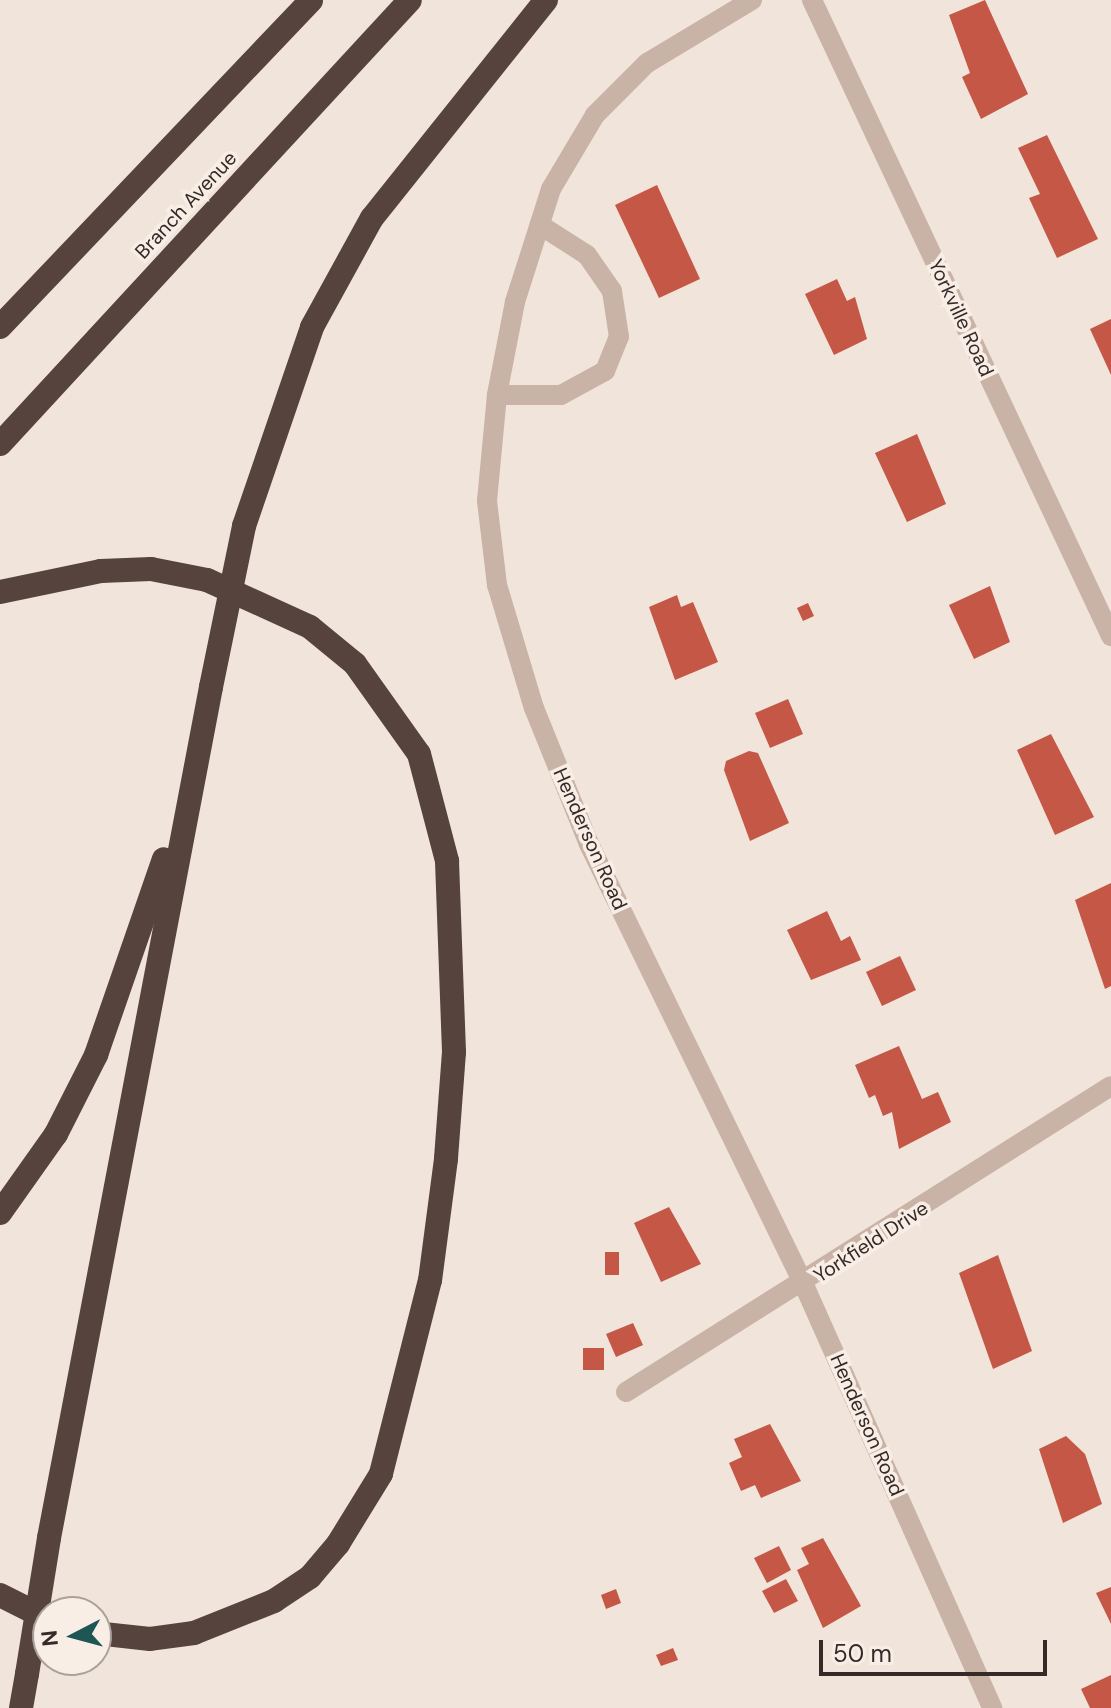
<!DOCTYPE html>
<html>
<head>
<meta charset="utf-8">
<style>
  body { margin:0 }
  #map { position:relative; width:1111px; height:1708px; overflow:hidden; background:#f1e4da; font-family:"DM Sans",sans-serif }
  div>[style] { position:absolute }
  .building>* { inset:0; background:#c45745 }
  .minor>* { height:20px; margin:-10px; padding:0 10px; transform-origin:10px; border-radius:10px; background:#c9b2a6 }
  .highway>* { height:24px; margin:-12px; padding:0 12px; transform-origin:12px; border-radius:12px; background:#56433e }
  .highway-bridge>* { height:24px; margin:-12px; padding:0 12px; transform-origin:12px; border-radius:12px; background:#56433e }
  span { translate:-50% -50%; white-space:nowrap; text-align:center; line-height:1.15; -webkit-text-stroke:7px #f9eee6; paint-order:stroke }
  .street-label { font-size:20px; color:#352a27 }
  .north { position:absolute; left:32px; top:1596px; width:80px; height:80px; box-sizing:border-box; background:#f9eee6; border:2px solid #aba09a; border-radius:50%; rotate:264deg; font-size:22px; font-weight:700; line-height:32px; text-align:center; color:#352a27 }
  .north::after { content:''; display:block; margin:auto; width:28px; height:36px; background:#1d5654; clip-path:polygon(50% 0,100% 100%,50% 72%,0 100%) }
  .scale { position:absolute; left:819px; top:1640px; width:228px; height:36px; box-sizing:border-box; border:4px solid #352a27; border-top:0; padding-left:10px; font-size:24px; line-height:28px; white-space:nowrap; color:#352a27; -webkit-text-stroke:6px #f9eee6; paint-order:stroke }
</style>
</head>
<body>
<div id="map">
  <div class="building">
    <i style="clip-path:polygon(985px 0,1028px 94px,981px 119px,962px 77px,970px 73px,949px 15px)"></i>
    <i style="clip-path:polygon(1047px 135px,1098px 239px,1057px 258px,1029px 198px,1040px 194px,1018px 148px)"></i>
    <i style="clip-path:polygon(657px 185px,700px 279px,659px 298px,615px 205px)"></i>
    <i style="clip-path:polygon(837px 279px,847px 301px,855px 297px,867px 339px,834px 355px,805px 294px)"></i>
    <i style="clip-path:polygon(1111px 319px,1111px 375px,1090px 329px)"></i>
    <i style="clip-path:polygon(917px 434px,946px 504px,907px 522px,875px 453px)"></i>
    <i style="clip-path:polygon(990px 586px,1010px 642px,974px 659px,949px 605px)"></i>
    <i style="clip-path:polygon(677px 595px,681px 607px,693px 602px,718px 662px,675px 680px,649px 607px)"></i>
    <i style="clip-path:polygon(808px 603px,814px 616px,803px 621px,797px 608px)"></i>
    <i style="clip-path:polygon(788px 699px,803px 734px,770px 748px,755px 713px)"></i>
    <i style="clip-path:polygon(1051px 734px,1094px 817px,1055px 835px,1017px 750px)"></i>
    <i style="clip-path:polygon(749px 751px,758px 753px,789px 823px,750px 841px,724px 770px,726px 761px)"></i>
    <i style="clip-path:polygon(1111px 883px,1111px 986px,1105px 989px,1075px 900px)"></i>
    <i style="clip-path:polygon(827px 911px,841px 941px,850px 936px,861px 960px,811px 980px,787px 930px)"></i>
    <i style="clip-path:polygon(900px 956px,916px 990px,882px 1006px,866px 972px)"></i>
    <i style="clip-path:polygon(899px 1046px,922px 1099px,938px 1092px,951px 1122px,899px 1149px,892px 1112px,883px 1116px,875px 1095px,869px 1098px,855px 1065px)"></i>
    <i style="clip-path:polygon(669px 1207px,701px 1264px,661px 1282px,634px 1223px)"></i>
    <i style="clip-path:polygon(605px 1252px,619px 1252px,619px 1275px,605px 1275px)"></i>
    <i style="clip-path:polygon(998px 1255px,1032px 1351px,993px 1369px,959px 1273px)"></i>
    <i style="clip-path:polygon(633px 1323px,643px 1345px,616px 1357px,606px 1334px)"></i>
    <i style="clip-path:polygon(583px 1348px,604px 1348px,604px 1370px,583px 1370px)"></i>
    <i style="clip-path:polygon(770px 1424px,801px 1481px,761px 1498px,755px 1485px,741px 1491px,729px 1463px,742px 1457px,734px 1439px)"></i>
    <i style="clip-path:polygon(1066px 1436px,1085px 1454px,1102px 1504px,1063px 1523px,1039px 1449px)"></i>
    <i style="clip-path:polygon(823px 1538px,861px 1606px,823px 1628px,797px 1570px,809px 1564px,801px 1548px)"></i>
    <i style="clip-path:polygon(779px 1546px,791px 1570px,767px 1583px,754px 1558px)"></i>
    <i style="clip-path:polygon(786px 1579px,798px 1601px,774px 1613px,762px 1591px)"></i>
    <i style="clip-path:polygon(1111px 1587px,1111px 1624px,1096px 1593px)"></i>
    <i style="clip-path:polygon(616px 1589px,621px 1603px,606px 1609px,601px 1595px)"></i>
    <i style="clip-path:polygon(673px 1648px,678px 1660px,661px 1666px,656px 1655px)"></i>
    <i style="clip-path:polygon(1111px 1675px,1111px 1708px,1090px 1708px,1081px 1689px)"></i>
  </div>
  <div class="minor">
    <i style="left:752px;top:0;width:122px;rotate:149deg"></i>
    <i style="left:647px;top:63px;width:74px;rotate:135deg"></i>
    <i style="left:595px;top:115px;width:86px;rotate:120.7deg"></i>
    <i style="left:551px;top:189px;width:119px;rotate:107.7deg"></i>
    <i style="left:515px;top:302px;width:95px;rotate:101deg"></i>
    <i style="left:497px;top:395px;width:106px;rotate:95.4deg"></i>
    <i style="left:487px;top:501px;width:85px;rotate:83.2deg"></i>
    <i style="left:497px;top:585px;width:128px;rotate:73.3deg"></i>
    <i style="left:534px;top:708px;width:147px;rotate:68deg"></i>
    <i style="left:589px;top:844px;width:491px;rotate:64deg"></i>
    <i style="left:804px;top:1285px;width:463px;rotate:66deg"></i>
    <i style="left:812px;top:0;width:703px;rotate:64.82deg"></i>
    <i style="left:497px;top:395px;width:64px"></i>
    <i style="left:561px;top:395px;width:50px;rotate:-28.6deg"></i>
    <i style="left:605px;top:371px;width:37px;rotate:-68deg"></i>
    <i style="left:619px;top:337px;width:47px;rotate:-98.7deg"></i>
    <i style="left:612px;top:291px;width:44px;rotate:-124.8deg"></i>
    <i style="left:587px;top:255px;width:56px;rotate:-147.4deg"></i>
    <i style="left:626px;top:1392px;width:573px;rotate:-32.25deg"></i>
  </div>
  <div class="highway">
    <i style="left:0;top:327px;width:451px;rotate:-46.4deg"></i>
    <i style="left:0;top:444px;width:604px;rotate:-47.28deg"></i>
    <i style="left:244px;top:526px;width:210px;rotate:-71.1deg"></i>
    <i style="left:312px;top:327px;width:124px;rotate:-61.2deg"></i>
    <i style="left:372px;top:218px;width:279px;rotate:-51.4deg"></i>
    <i style="left:0;top:592px;width:103px;rotate:-11.7deg"></i>
    <i style="left:101px;top:571px;width:50px;rotate:-2.3deg"></i>
    <i style="left:151px;top:569px;width:57px;rotate:11.1deg"></i>
    <i style="left:207px;top:580px;width:113px;rotate:24.5deg"></i>
    <i style="left:310px;top:627px;width:58px;rotate:39.4deg"></i>
    <i style="left:355px;top:664px;width:110px;rotate:54.6deg"></i>
    <i style="left:419px;top:754px;width:111px;rotate:75.3deg"></i>
    <i style="left:447px;top:861px;width:191px;rotate:87.9deg"></i>
    <i style="left:454px;top:1052px;width:107px;rotate:94.3deg"></i>
    <i style="left:446px;top:1159px;width:122px;rotate:97.5deg"></i>
    <i style="left:430px;top:1280px;width:200px;rotate:104.2deg"></i>
    <i style="left:381px;top:1474px;width:82px;rotate:121.6deg"></i>
    <i style="left:338px;top:1544px;width:43px;rotate:130.3deg"></i>
    <i style="left:310px;top:1577px;width:43px;rotate:146.3deg"></i>
    <i style="left:274px;top:1601px;width:86px;rotate:158.2deg"></i>
    <i style="left:194px;top:1633px;width:44px;rotate:172.2deg"></i>
    <i style="left:150px;top:1639px;width:54px;rotate:-173.7deg"></i>
    <i style="left:0;top:1213px;width:97px;rotate:-54.7deg"></i>
    <i style="left:56px;top:1134px;width:89px;rotate:-63.1deg"></i>
    <i style="left:96px;top:1055px;width:207px;rotate:-70.9deg"></i>
    <i style="left:49px;top:1538px;width:866px;rotate:-79.22deg"></i>
    <i style="left:0;top:1595px;width:54px;rotate:26.6deg"></i>
    <i style="left:21px;top:1708px;width:35px;rotate:-80deg"></i>
  </div>
  <div class="highway-bridge">
    <i style="left:211px;top:687px;width:164px;rotate:-78.4deg"></i>
    <i style="left:27px;top:1674px;width:138px;rotate:-80.8deg"></i>
  </div>
  <div class="street-label">
    <span style="left:186px;top:205px;rotate:-47deg">Branch Avenue</span>
    <span style="left:961px;top:318px;rotate:65deg">Yorkville Road</span>
    <span style="left:590px;top:839px;rotate:66deg">Henderson Road</span>
    <span style="left:871px;top:1242px;rotate:-33deg">Yorkfield Drive</span>
    <span style="left:867px;top:1425px;rotate:66deg">Henderson Road</span>
  </div>
  <div class="north">N</div>
  <div class="scale">50 m</div>
</div>
</body>
</html>
